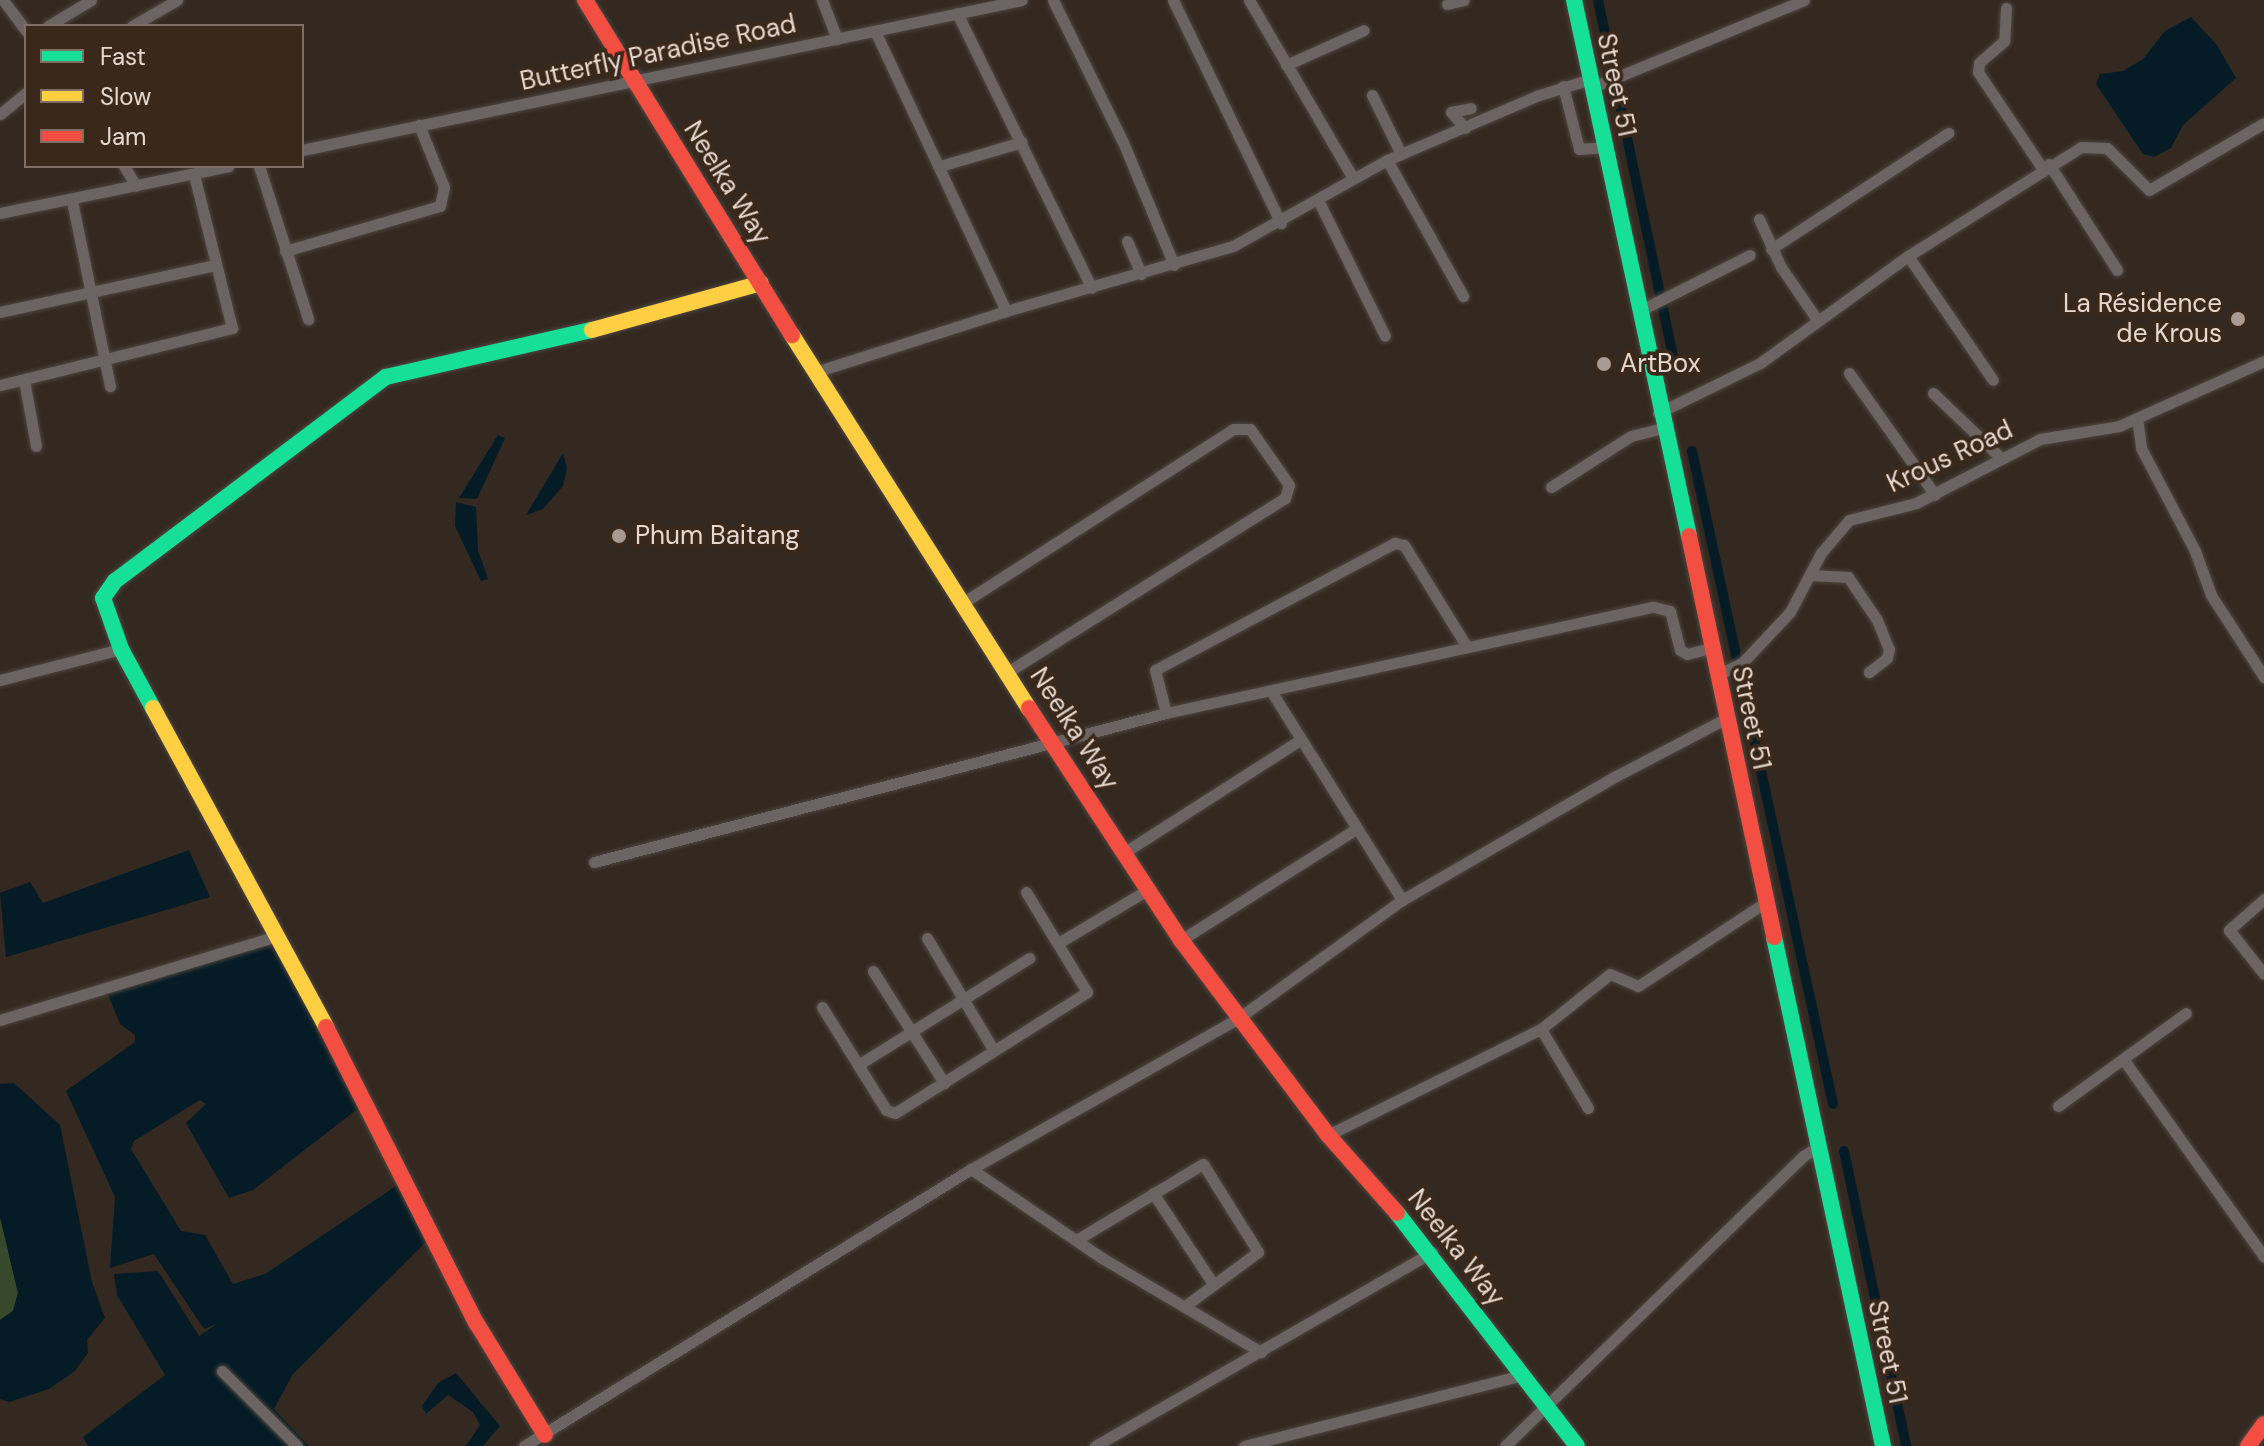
<!DOCTYPE html>
<html>
<head>
<meta charset="utf-8">
<style>
  body { margin:0 }
  #map { position:relative; width:2264px; height:1446px; overflow:hidden; background:#332921; font-family:"DM Sans",sans-serif }
  div>[style] { position:absolute }
  .green>* { inset:0; background:#37492b }
  .water>* { inset:0; background:#051c26 }
  .canal>* { height:10px; margin:-5px; padding:0 5px; transform-origin:5px; border-radius:5px; background:#051c26 }
  .roads { filter:drop-shadow(0 0 2px #4e453f) drop-shadow(0 0 2px #4e453f) }
  .street>* { height:11px; margin:-5.5px; padding:0 5.5px; transform-origin:5.5px; border-radius:5.5px; background:#6c6462 }
  .fast>* { height:16px; margin:-8px; padding:0 8px; transform-origin:8px; border-radius:8px; background:#16e098 }
  .slow>* { height:16px; margin:-8px; padding:0 8px; transform-origin:8px; border-radius:8px; background:#ffcf43 }
  .jam>* { height:16px; margin:-8px; padding:0 8px; transform-origin:8px; border-radius:8px; background:#f24e42 }
  .dots>* { width:22px; height:22px; translate:-50% -50%; box-sizing:border-box; border:4px solid #3a281a; border-radius:50% }
  span { translate:-50% -50%; white-space:nowrap; text-align:center; line-height:1.15; -webkit-text-stroke:7px #3a281a; paint-order:stroke }
  .street-label { font-size:26px; color:#e5d8d0 }
  .poi-label { font-size:26px; color:#e5d8d0 }
  .right { translate:-100% -50%; text-align:right }
  .left { translate:0 -50%; text-align:left }
  .legend { position:absolute; left:24px; top:24px; width:280px; height:144px; box-sizing:border-box; background:#3a281a; border:2px solid #7e6e63; margin:0; padding:10px 14px; list-style:none; font-size:24px; color:#e5d8d0 }
  .legend li { display:flex; align-items:center; gap:16px; height:40px }
  .legend b { width:40px; border:2px solid #7e6e63 }
</style>
</head>
<body>
<div id="map">
  <div class="green">
    <i style="clip-path:polygon(0 1217px,18px 1293px,13px 1311px,0 1320px)"></i>
  </div>
  <div class="water">
    <i style="clip-path:polygon(2191px 17px,2217px 45px,2236px 78px,2183px 125px,2171px 148px,2154px 157px,2143px 154px,2096px 84px,2100px 74px,2123px 71px,2143px 59px,2165px 31px)"></i>
    <i style="clip-path:polygon(498px 435px,505px 438px,477px 499px,459px 498px)"></i>
    <i style="clip-path:polygon(563px 453px,567px 468px,563px 486px,543px 509px,526px 515px)"></i>
    <i style="clip-path:polygon(456px 502px,476px 507px,478px 550px,488px 579px,481px 581px,455px 526px)"></i>
    <i style="clip-path:polygon(189px 850px,210px 897px,6px 957px,0 893px,30px 882px,43px 903px)"></i>
    <i style="clip-path:polygon(275px 940px,360px 1107px,253px 1190px,229px 1198px,186px 1123px,206px 1104px,200px 1100px,134px 1141px,131px 1149px,181px 1231px,205px 1235px,233px 1284px,265px 1274px,396px 1186px,404px 1189px,427px 1241px,293px 1374px,274px 1409px,309px 1446px,88px 1446px,83px 1437px,165px 1375px,117px 1295px,114px 1274px,158px 1271px,199px 1336px,217px 1324px,204px 1329px,154px 1254px,110px 1268px,115px 1197px,66px 1091px,135px 1042px,135px 1035px,120px 1024px,107px 992px)"></i>
    <i style="clip-path:polygon(14px 1083px,60px 1125px,92px 1282px,105px 1318px,87px 1340px,88px 1353px,75px 1371px,49px 1389px,9px 1402px,0 1399px,0 1320px,13px 1311px,18px 1293px,0 1217px,0 1084px)"></i>
    <i style="clip-path:polygon(456px 1373px,500px 1426px,483px 1446px,466px 1446px,480px 1425px,473px 1412px,448px 1395px,426px 1414px,422px 1406px,438px 1383px)"></i>
  </div>
  <div class="canal">
    <i style="left:1598px;top:0;width:372px;rotate:78.1deg"></i>
    <i style="left:1692px;top:451px;width:668px;rotate:77.82deg"></i>
    <i style="left:1844px;top:1151px;width:301px;rotate:78.1deg"></i>
  </div>
  <div class="roads">
    <div class="street">
      <i style="left:3px;top:0;width:39px;rotate:53deg"></i>
      <i style="left:822px;top:0;width:42px;rotate:69deg"></i>
      <i style="left:1053px;top:0;width:158px;rotate:63.8deg"></i>
      <i style="left:1123px;top:142px;width:133px;rotate:67.5deg"></i>
      <i style="left:1173px;top:0;width:248px;rotate:64.2deg"></i>
      <i style="left:1249px;top:0;width:206px;rotate:59.7deg"></i>
      <i style="left:1447px;top:4px;width:17px;rotate:-13deg"></i>
      <i style="left:2006px;top:8px;width:33px;rotate:93deg"></i>
      <i style="left:2004px;top:41px;width:33px;rotate:139deg"></i>
      <i style="left:1979px;top:63px;width:9px;rotate:96deg"></i>
      <i style="left:1978px;top:72px;width:115px;rotate:56.3deg"></i>
      <i style="left:957px;top:13px;width:306px;rotate:63.9deg"></i>
      <i style="left:48px;top:26px;width:50px;rotate:-31.2deg"></i>
      <i style="left:132px;top:26px;width:52px;rotate:-30deg"></i>
      <i style="left:875px;top:31px;width:309px;rotate:64.9deg"></i>
      <i style="left:1286px;top:65px;width:85px;rotate:-24.2deg"></i>
      <i style="left:1563px;top:86px;width:65px;rotate:75.7deg"></i>
      <i style="left:1579px;top:149px;width:26px;rotate:-4deg"></i>
      <i style="left:1593px;top:87px;width:228px;rotate:-22.4deg"></i>
      <i style="left:1372px;top:95px;width:66px;rotate:63.8deg"></i>
      <i style="left:0;top:114px;width:33px;rotate:-39deg"></i>
      <i style="left:1465px;top:128px;width:21px;rotate:-131deg"></i>
      <i style="left:1451px;top:112px;width:20px;rotate:-11deg"></i>
      <i style="left:302px;top:150px;width:735px;rotate:-11.77deg"></i>
      <i style="left:1387px;top:160px;width:156px;rotate:60.8deg"></i>
      <i style="left:2049px;top:164px;width:126px;rotate:57.3deg"></i>
      <i style="left:124px;top:166px;width:23px;rotate:59deg"></i>
      <i style="left:259px;top:166px;width:161px;rotate:72.2deg"></i>
      <i style="left:940px;top:166px;width:85px;rotate:-16.3deg"></i>
      <i style="left:72px;top:201px;width:189px;rotate:78.4deg"></i>
      <i style="left:1319px;top:202px;width:149px;rotate:63.8deg"></i>
      <i style="left:0;top:213px;width:233px;rotate:-11.6deg"></i>
      <i style="left:1759px;top:219px;width:53px;rotate:65.4deg"></i>
      <i style="left:1781px;top:267px;width:65px;rotate:55.6deg"></i>
      <i style="left:1127px;top:241px;width:36px;rotate:67deg"></i>
      <i style="left:1771px;top:249px;width:212px;rotate:-33.2deg"></i>
      <i style="left:285px;top:251px;width:161px;rotate:-16.2deg"></i>
      <i style="left:440px;top:206px;width:19px;rotate:-78deg"></i>
      <i style="left:444px;top:187px;width:67px;rotate:-112deg"></i>
      <i style="left:1908px;top:256px;width:150px;rotate:55.6deg"></i>
      <i style="left:1639px;top:311px;width:124px;rotate:-26.8deg"></i>
      <i style="left:0;top:312px;width:220px;rotate:-12.3deg"></i>
      <i style="left:815px;top:372px;width:201px;rotate:-17.7deg"></i>
      <i style="left:1006px;top:311px;width:236px;rotate:-16deg"></i>
      <i style="left:1233px;top:246px;width:176px;rotate:-29.2deg"></i>
      <i style="left:1387px;top:160px;width:162px;rotate:-23.2deg"></i>
      <i style="left:1536px;top:96px;width:58px;rotate:-17.2deg"></i>
      <i style="left:1849px;top:373px;width:149px;rotate:54.8deg"></i>
      <i style="left:24px;top:380px;width:67px;rotate:79.7deg"></i>
      <i style="left:0;top:385px;width:239px;rotate:-13.8deg"></i>
      <i style="left:232px;top:328px;width:159px;rotate:-103.9deg"></i>
      <i style="left:1933px;top:393px;width:94px;rotate:43.7deg"></i>
      <i style="left:1658px;top:413px;width:114px;rotate:-26.1deg"></i>
      <i style="left:1760px;top:363px;width:183px;rotate:-35.9deg"></i>
      <i style="left:1908px;top:256px;width:204px;rotate:-32.2deg"></i>
      <i style="left:2081px;top:147px;width:26px;rotate:2deg"></i>
      <i style="left:2107px;top:148px;width:59px;rotate:45deg"></i>
      <i style="left:2149px;top:190px;width:133px;rotate:-30.2deg"></i>
      <i style="left:2137px;top:418px;width:30px;rotate:82deg"></i>
      <i style="left:2141px;top:448px;width:116px;rotate:62.3deg"></i>
      <i style="left:2195px;top:551px;width:47px;rotate:70deg"></i>
      <i style="left:2211px;top:595px;width:98px;rotate:57.1deg"></i>
      <i style="left:1551px;top:487px;width:95px;rotate:-32.5deg"></i>
      <i style="left:1631px;top:436px;width:32px;rotate:-14deg"></i>
      <i style="left:1810px;top:575px;width:38px;rotate:3deg"></i>
      <i style="left:1848px;top:577px;width:52px;rotate:56deg"></i>
      <i style="left:1877px;top:620px;width:31px;rotate:68deg"></i>
      <i style="left:1889px;top:649px;width:9px;rotate:103deg"></i>
      <i style="left:1887px;top:658px;width:23px;rotate:142deg"></i>
      <i style="left:964px;top:602px;width:320px;rotate:-32.7deg"></i>
      <i style="left:1233px;top:429px;width:17px"></i>
      <i style="left:1250px;top:429px;width:68px;rotate:55.1deg"></i>
      <i style="left:1289px;top:485px;width:14px;rotate:107deg"></i>
      <i style="left:1285px;top:498px;width:327px;rotate:147.9deg"></i>
      <i style="left:1717px;top:675px;width:28px;rotate:-26deg"></i>
      <i style="left:1742px;top:663px;width:70px;rotate:-46.7deg"></i>
      <i style="left:1790px;top:612px;width:67px;rotate:-62.3deg"></i>
      <i style="left:1821px;top:553px;width:43px;rotate:-49.7deg"></i>
      <i style="left:1849px;top:520px;width:69px;rotate:-14.2deg"></i>
      <i style="left:1916px;top:503px;width:140px;rotate:-27.3deg"></i>
      <i style="left:2040px;top:439px;width:80px;rotate:-9.3deg"></i>
      <i style="left:2119px;top:426px;width:159px;rotate:-24.1deg"></i>
      <i style="left:0;top:680px;width:125px;rotate:-14.4deg"></i>
      <i style="left:1271px;top:691px;width:247px;rotate:57.9deg"></i>
      <i style="left:1166px;top:713px;width:44px;rotate:-104.3deg"></i>
      <i style="left:1155px;top:670px;width:272px;rotate:-27.9deg"></i>
      <i style="left:1395px;top:543px;width:9px;rotate:13deg"></i>
      <i style="left:1404px;top:545px;width:120px;rotate:58.3deg"></i>
      <i style="left:1125px;top:852px;width:208px;rotate:-32.6deg"></i>
      <i style="left:594px;top:862px;width:591px;rotate:-14.6deg"></i>
      <i style="left:1166px;top:713px;width:499px;rotate:-12.3deg"></i>
      <i style="left:1654px;top:607px;width:16px;rotate:14deg"></i>
      <i style="left:1670px;top:611px;width:40px;rotate:75.6deg"></i>
      <i style="left:1680px;top:650px;width:8px;rotate:30deg"></i>
      <i style="left:1687px;top:654px;width:25px;rotate:-14deg"></i>
      <i style="left:2264px;top:899px;width:47px;rotate:138.5deg"></i>
      <i style="left:2229px;top:930px;width:56px;rotate:51.5deg"></i>
      <i style="left:927px;top:938px;width:131px;rotate:59.3deg"></i>
      <i style="left:1181px;top:940px;width:207px;rotate:-32.4deg"></i>
      <i style="left:1060px;top:942px;width:104px;rotate:-30.8deg"></i>
      <i style="left:873px;top:971px;width:133px;rotate:57.6deg"></i>
      <i style="left:822px;top:1007px;width:121px;rotate:58.1deg"></i>
      <i style="left:886px;top:1110px;width:9px;rotate:18deg"></i>
      <i style="left:895px;top:1113px;width:227px;rotate:-32.2deg"></i>
      <i style="left:1087px;top:992px;width:117px;rotate:-121.4deg"></i>
      <i style="left:0;top:1020px;width:289px;rotate:-16.9deg"></i>
      <i style="left:1541px;top:1029px;width:92px;rotate:59.3deg"></i>
      <i style="left:2123px;top:1059px;width:243px;rotate:54.5deg"></i>
      <i style="left:858px;top:1065px;width:202px;rotate:-32deg"></i>
      <i style="left:2058px;top:1106px;width:158px;rotate:-36deg"></i>
      <i style="left:1328px;top:1135px;width:238px;rotate:-26.5deg"></i>
      <i style="left:1541px;top:1029px;width:88px;rotate:-38.6deg"></i>
      <i style="left:1610px;top:974px;width:30px;rotate:23deg"></i>
      <i style="left:1638px;top:986px;width:153px;rotate:-33.3deg"></i>
      <i style="left:971px;top:1169px;width:158px;rotate:34.2deg"></i>
      <i style="left:1102px;top:1258px;width:185px;rotate:30.6deg"></i>
      <i style="left:1153px;top:1193px;width:110px;rotate:56.5deg"></i>
      <i style="left:1078px;top:1239px;width:146px;rotate:-31deg"></i>
      <i style="left:1203px;top:1164px;width:104px;rotate:58deg"></i>
      <i style="left:1258px;top:1252px;width:89px;rotate:143.6deg"></i>
      <i style="left:222px;top:1371px;width:106px;rotate:45deg"></i>
      <i style="left:524px;top:1446px;width:526px;rotate:-31.79deg"></i>
      <i style="left:971px;top:1169px;width:305px;rotate:-29.4deg"></i>
      <i style="left:1237px;top:1019px;width:203px;rotate:-35.8deg"></i>
      <i style="left:1402px;top:900px;width:247px;rotate:-30.1deg"></i>
      <i style="left:1616px;top:776px;width:123px;rotate:-27.6deg"></i>
      <i style="left:1095px;top:1446px;width:389px;rotate:-29.9deg"></i>
      <i style="left:1244px;top:1446px;width:287px;rotate:-14.3deg"></i>
      <i style="left:1505px;top:1446px;width:416px;rotate:-44.2deg"></i>
      <i style="left:1803px;top:1156px;width:17px;rotate:-31deg"></i>
    </div>
    <div class="fast">
      <i style="left:1574px;top:0;width:548px;rotate:77.89deg"></i>
      <i style="left:153px;top:708px;width:67px;rotate:-118.5deg"></i>
      <i style="left:121px;top:649px;width:54px;rotate:-109.4deg"></i>
      <i style="left:103px;top:598px;width:21px;rotate:-55deg"></i>
      <i style="left:115px;top:581px;width:339px;rotate:-37deg"></i>
      <i style="left:386px;top:377px;width:211px;rotate:-12.9deg"></i>
      <i style="left:1774px;top:937px;width:521px;rotate:77.91deg"></i>
      <i style="left:1397px;top:1213px;width:294px;rotate:52.3deg"></i>
    </div>
    <div class="slow">
      <i style="left:592px;top:330px;width:175px;rotate:-15.5deg"></i>
      <i style="left:792px;top:335px;width:442px;rotate:57.6deg"></i>
      <i style="left:153px;top:708px;width:363px;rotate:61.5deg"></i>
    </div>
    <div class="jam">
      <i style="left:585px;top:0;width:394px;rotate:58.3deg"></i>
      <i style="left:1689px;top:536px;width:410px;rotate:78deg"></i>
      <i style="left:1029px;top:708px;width:277px;rotate:56.8deg"></i>
      <i style="left:1181px;top:940px;width:244px;rotate:53deg"></i>
      <i style="left:1328px;top:1135px;width:104px;rotate:48.5deg"></i>
      <i style="left:326px;top:1027px;width:333px;rotate:63.1deg"></i>
      <i style="left:477px;top:1324px;width:130px;rotate:58.5deg"></i>
      <i style="left:2248px;top:1446px;width:27px;rotate:-54deg"></i>
    </div>
  </div>
  <div class="dots">
    <i style="left:2238px;top:319px;background:#a79b93"></i>
    <i style="left:1604px;top:364px;background:#a79b93"></i>
    <i style="left:619px;top:536px;background:#a79b93"></i>
  </div>
  <div class="street-label">
    <span style="left:658px;top:53px;rotate:-12deg">Butterfly Paradise Road</span>
    <span style="left:1616px;top:85px;rotate:78deg">Street 51</span>
    <span style="left:727px;top:183px;rotate:58deg">Neelka Way</span>
    <span style="left:1950px;top:457px;rotate:-25deg">Krous Road</span>
    <span style="left:1751px;top:718px;rotate:78deg">Street 51</span>
    <span style="left:1074px;top:729px;rotate:57deg">Neelka Way</span>
    <span style="left:1456px;top:1248px;rotate:52deg">Neelka Way</span>
    <span style="left:1887px;top:1352px;rotate:78deg">Street 51</span>
  </div>
  <div class="poi-label">
    <span class="right" style="left:2222px;top:319px">La Résidence<br>de Krous</span>
    <span class="left" style="left:1620px;top:364px">ArtBox</span>
    <span class="left" style="left:635px;top:536px">Phum Baitang</span>
  </div>
  <ul class="legend">
  <li><b style="height:10px;background:#16e098"></b>Fast</li>
  <li><b style="height:10px;background:#ffcf43"></b>Slow</li>
  <li><b style="height:10px;background:#f24e42"></b>Jam</li>
  </ul>
</div>
</body>
</html>
